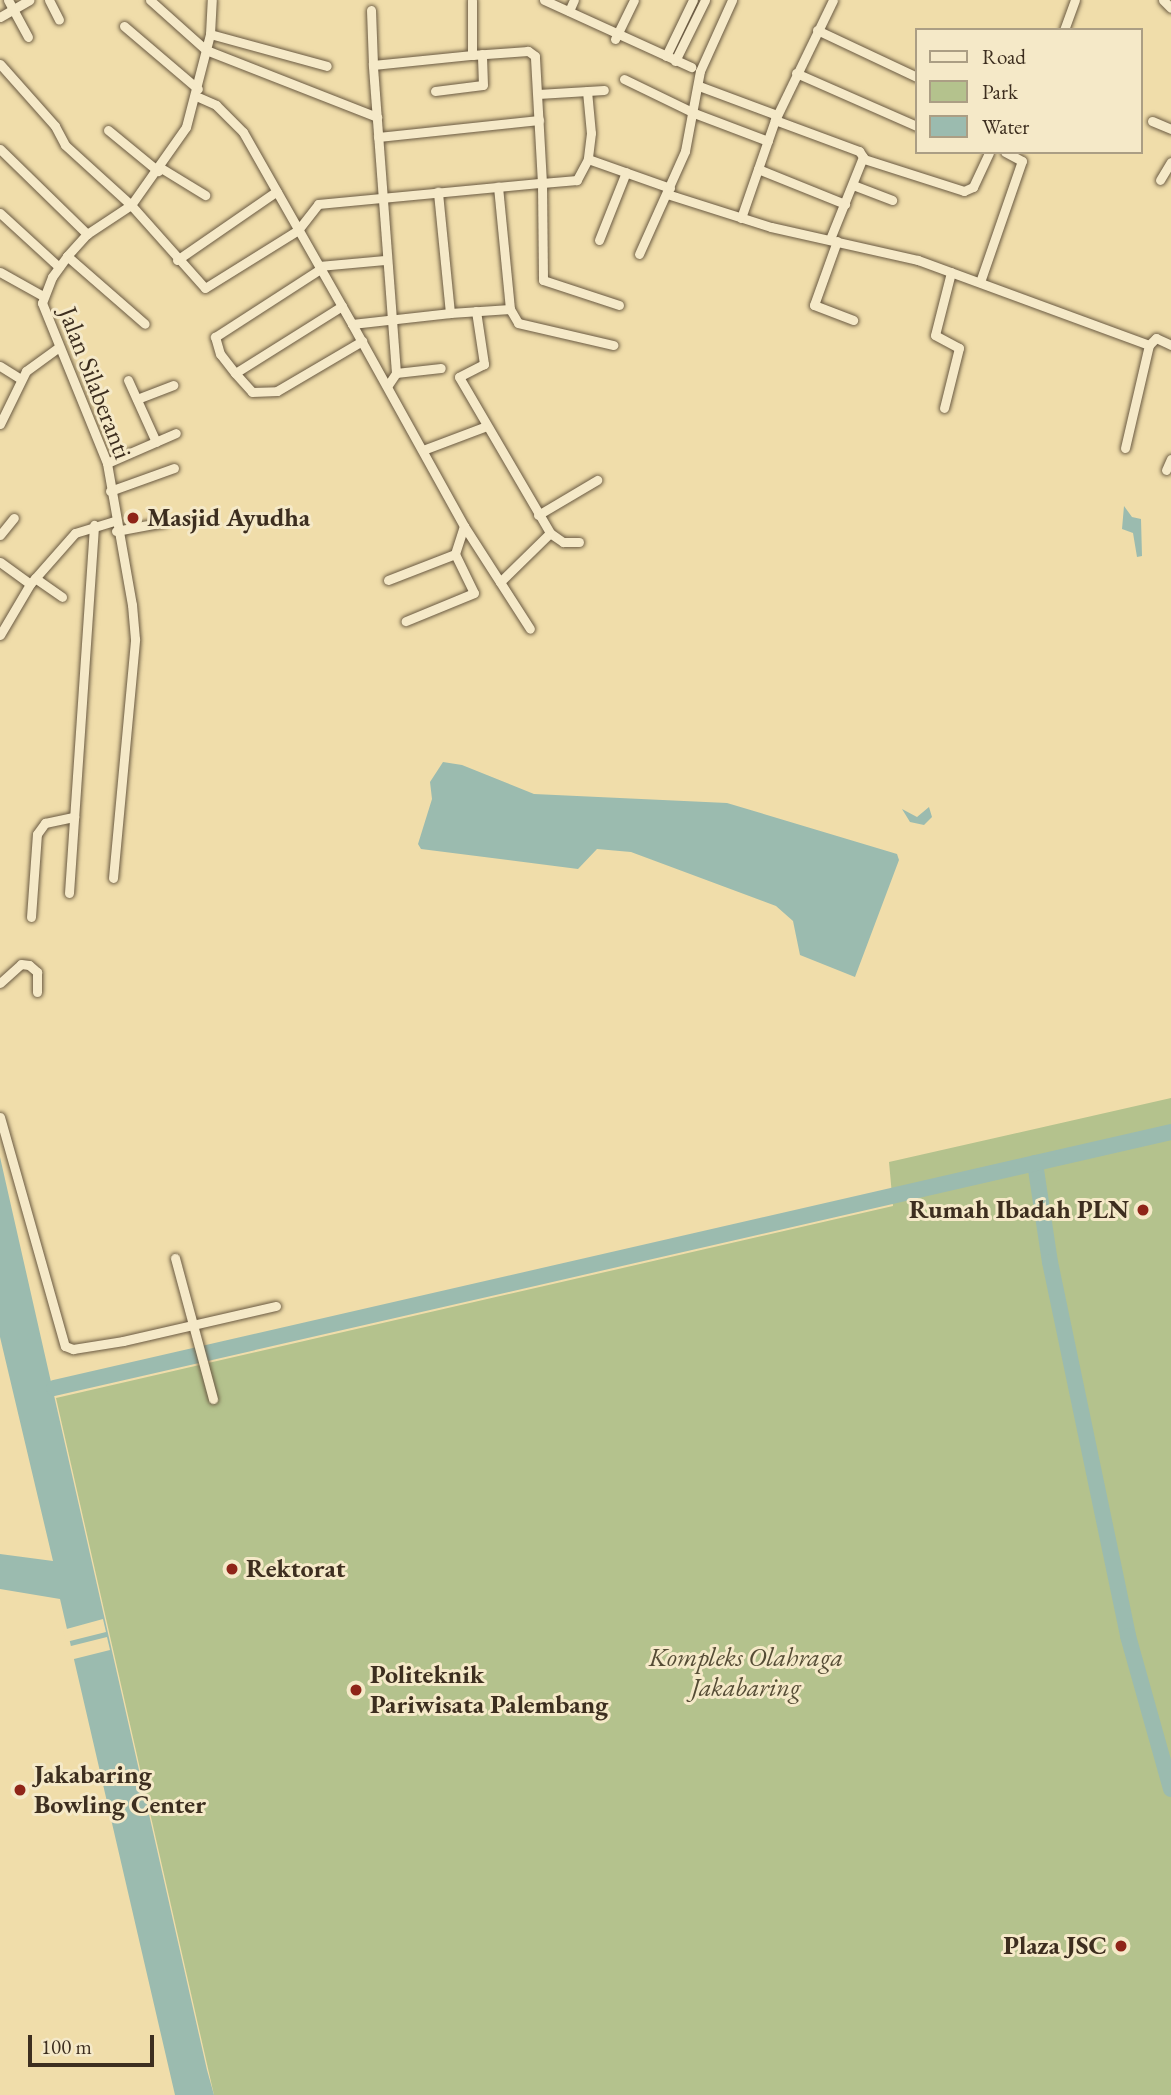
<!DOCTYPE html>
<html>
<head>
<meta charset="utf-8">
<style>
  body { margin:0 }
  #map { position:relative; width:1171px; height:2095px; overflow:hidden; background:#f0ddaa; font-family:"EB Garamond",serif }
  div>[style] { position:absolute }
  .green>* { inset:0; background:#b4c28d }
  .water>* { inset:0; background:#9bbbaf }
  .pier>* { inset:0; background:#f0ddaa }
  .river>* { height:16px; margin:-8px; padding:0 8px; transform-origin:8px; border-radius:8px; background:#9bbbaf }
  .roads { filter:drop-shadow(0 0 2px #6a5a42) drop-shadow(0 0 2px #6a5a42) }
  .street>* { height:9px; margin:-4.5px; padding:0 4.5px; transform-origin:4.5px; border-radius:4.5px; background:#f5e9c8 }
  .dots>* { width:19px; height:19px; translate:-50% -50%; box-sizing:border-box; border:4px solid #f5e9c8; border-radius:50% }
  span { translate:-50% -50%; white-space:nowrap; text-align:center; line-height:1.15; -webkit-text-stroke:6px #f5e9c8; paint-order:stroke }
  .street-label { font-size:26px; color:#3d2e1f }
  .poi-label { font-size:26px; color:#3d2e1f; font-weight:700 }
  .left { translate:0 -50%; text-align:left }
  .right { translate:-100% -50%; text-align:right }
  .park-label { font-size:26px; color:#554c35; font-style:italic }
  .legend { position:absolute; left:915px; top:28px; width:228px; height:126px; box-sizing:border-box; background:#f5e9c8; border:2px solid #ab9e84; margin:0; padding:9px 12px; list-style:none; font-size:21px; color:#3d2e1f }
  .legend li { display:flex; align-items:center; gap:14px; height:35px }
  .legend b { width:35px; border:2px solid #ab9e84 }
  .scale { position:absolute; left:28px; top:2035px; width:126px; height:32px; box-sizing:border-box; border:4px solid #3d2e1f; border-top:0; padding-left:9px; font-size:21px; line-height:24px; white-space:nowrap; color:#3d2e1f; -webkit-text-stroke:5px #f5e9c8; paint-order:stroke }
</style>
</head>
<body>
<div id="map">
  <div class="green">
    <i style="clip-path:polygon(1171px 1098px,1171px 2095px,214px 2095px,56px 1398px,893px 1206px,889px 1162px)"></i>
  </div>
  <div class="water">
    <i style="clip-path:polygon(1124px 506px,1132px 517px,1141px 519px,1142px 556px,1137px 557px,1133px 533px,1122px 529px)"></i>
    <i style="clip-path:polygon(443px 762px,462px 765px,534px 794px,727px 803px,897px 854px,899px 860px,855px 977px,800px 955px,793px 921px,776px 906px,631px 852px,597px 849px,578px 869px,421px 849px,418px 844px,432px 799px,430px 782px)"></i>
    <i style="clip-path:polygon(929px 807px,932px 817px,924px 825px,910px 822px,902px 809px,917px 817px)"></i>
    <i style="clip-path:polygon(0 1157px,207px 2070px,214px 2095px,175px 2095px,60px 1599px,0 1589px,0 1554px,53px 1561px,0 1337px)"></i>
  </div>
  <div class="pier">
    <i style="clip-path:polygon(103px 1619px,106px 1632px,66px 1642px,63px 1630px)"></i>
    <i style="clip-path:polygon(107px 1637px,110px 1650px,70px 1660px,67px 1647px)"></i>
  </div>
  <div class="river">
    <i style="left:1035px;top:1163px;width:100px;rotate:81.4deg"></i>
    <i style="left:1050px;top:1262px;width:382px;rotate:78.2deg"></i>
    <i style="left:1128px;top:1636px;width:159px;rotate:74.3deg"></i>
    <i style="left:54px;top:1388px;width:1146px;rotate:-12.91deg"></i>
  </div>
  <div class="roads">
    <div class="street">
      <i style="left:8px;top:0;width:42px;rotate:61.6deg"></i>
      <i style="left:49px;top:0;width:22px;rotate:63deg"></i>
      <i style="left:150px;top:0;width:75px;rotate:41.8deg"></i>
      <i style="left:206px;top:50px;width:184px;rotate:21.4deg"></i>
      <i style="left:544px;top:0;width:162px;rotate:24.5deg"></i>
      <i style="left:1163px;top:0;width:11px;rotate:45deg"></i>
      <i style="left:371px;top:10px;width:55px;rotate:87.9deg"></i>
      <i style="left:569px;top:11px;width:12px;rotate:-66deg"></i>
      <i style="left:0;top:17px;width:34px;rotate:-30deg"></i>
      <i style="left:124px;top:26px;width:97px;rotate:40.4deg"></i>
      <i style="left:817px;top:30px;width:110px;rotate:25.2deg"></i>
      <i style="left:1064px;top:30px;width:32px;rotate:-70deg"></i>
      <i style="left:210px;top:34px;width:121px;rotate:15.3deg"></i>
      <i style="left:615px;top:39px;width:43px;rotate:-64deg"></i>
      <i style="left:666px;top:56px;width:62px;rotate:-64.3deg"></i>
      <i style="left:675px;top:61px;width:68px;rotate:-63.8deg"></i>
      <i style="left:0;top:64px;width:83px;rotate:48.4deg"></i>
      <i style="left:55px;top:126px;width:21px;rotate:62deg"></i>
      <i style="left:65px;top:145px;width:89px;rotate:42.3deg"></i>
      <i style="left:131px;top:205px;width:111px;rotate:48.3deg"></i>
      <i style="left:205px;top:288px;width:110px;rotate:-31.9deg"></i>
      <i style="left:298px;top:230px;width:33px;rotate:-52deg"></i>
      <i style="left:318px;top:204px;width:225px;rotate:-5.4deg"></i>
      <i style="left:542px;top:183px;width:127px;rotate:-93.2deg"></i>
      <i style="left:535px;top:56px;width:9px;rotate:-144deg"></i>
      <i style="left:528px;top:51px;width:56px;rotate:175.9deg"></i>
      <i style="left:796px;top:73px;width:132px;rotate:23.7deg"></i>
      <i style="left:624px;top:79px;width:78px;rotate:25.9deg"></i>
      <i style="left:694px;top:113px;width:79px;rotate:20.7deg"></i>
      <i style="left:699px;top:86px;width:83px;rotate:20.4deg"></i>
      <i style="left:435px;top:91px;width:48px;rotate:-7.1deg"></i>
      <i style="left:483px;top:85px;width:31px;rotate:-92deg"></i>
      <i style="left:587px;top:91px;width:42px;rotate:84.6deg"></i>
      <i style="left:591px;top:133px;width:26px;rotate:97deg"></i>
      <i style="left:588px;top:159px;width:87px;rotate:19.5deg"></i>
      <i style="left:538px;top:94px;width:66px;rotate:-3.5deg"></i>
      <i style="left:196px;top:96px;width:22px;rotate:24deg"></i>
      <i style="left:216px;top:105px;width:38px;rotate:45deg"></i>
      <i style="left:243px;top:132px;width:221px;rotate:60.4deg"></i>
      <i style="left:352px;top:324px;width:99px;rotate:-6.4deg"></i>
      <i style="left:450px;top:313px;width:122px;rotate:-95.7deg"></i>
      <i style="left:775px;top:120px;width:90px;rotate:20.3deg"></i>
      <i style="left:859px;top:151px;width:7px;rotate:56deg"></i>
      <i style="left:863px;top:157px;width:88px;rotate:111.9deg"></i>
      <i style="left:1152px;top:121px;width:21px;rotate:23deg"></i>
      <i style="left:108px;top:130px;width:65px;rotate:39.4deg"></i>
      <i style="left:378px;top:137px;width:162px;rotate:-6deg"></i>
      <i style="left:0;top:149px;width:122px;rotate:44.3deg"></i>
      <i style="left:588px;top:159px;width:24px;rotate:118deg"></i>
      <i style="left:577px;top:180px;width:35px;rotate:175deg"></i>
      <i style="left:542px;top:183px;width:97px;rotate:89.4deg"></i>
      <i style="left:543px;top:280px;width:80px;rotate:18.2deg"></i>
      <i style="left:864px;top:159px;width:105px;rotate:17.7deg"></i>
      <i style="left:964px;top:191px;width:10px;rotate:-24deg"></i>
      <i style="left:973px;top:187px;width:38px;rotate:-65deg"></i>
      <i style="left:161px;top:168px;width:52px;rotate:31.5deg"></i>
      <i style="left:758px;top:169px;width:94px;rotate:21.9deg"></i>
      <i style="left:1160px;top:180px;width:21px;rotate:-59deg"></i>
      <i style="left:853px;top:185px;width:42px;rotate:21deg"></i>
      <i style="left:667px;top:194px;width:109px;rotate:17.6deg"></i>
      <i style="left:771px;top:227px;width:151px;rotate:12.7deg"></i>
      <i style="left:918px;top:260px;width:246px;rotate:20.2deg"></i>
      <i style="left:0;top:213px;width:80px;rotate:42.5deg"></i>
      <i style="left:741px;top:218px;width:104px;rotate:-70.9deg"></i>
      <i style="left:775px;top:120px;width:133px;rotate:-64.2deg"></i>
      <i style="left:599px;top:240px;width:73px;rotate:-68.3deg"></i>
      <i style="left:837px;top:241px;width:68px;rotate:109.8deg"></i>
      <i style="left:814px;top:305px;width:42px;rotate:21deg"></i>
      <i style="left:639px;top:254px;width:113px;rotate:-65.9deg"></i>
      <i style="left:685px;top:151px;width:81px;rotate:-79.4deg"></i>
      <i style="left:700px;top:71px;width:78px;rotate:-65.7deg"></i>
      <i style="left:67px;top:256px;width:103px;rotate:41.1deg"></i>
      <i style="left:177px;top:260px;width:121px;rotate:-34.6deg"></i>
      <i style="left:319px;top:266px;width:66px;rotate:-5.2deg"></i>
      <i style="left:0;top:272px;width:49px;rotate:29.2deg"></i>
      <i style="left:980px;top:282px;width:128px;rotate:-70.9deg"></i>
      <i style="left:1022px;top:161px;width:19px;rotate:-152deg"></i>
      <i style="left:342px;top:306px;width:126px;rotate:147.9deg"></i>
      <i style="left:235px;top:373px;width:25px;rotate:48deg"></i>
      <i style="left:252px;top:392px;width:25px;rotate:-2deg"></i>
      <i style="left:277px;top:391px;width:99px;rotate:-30.5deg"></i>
      <i style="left:510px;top:309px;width:16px;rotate:60deg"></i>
      <i style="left:518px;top:323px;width:98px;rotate:13deg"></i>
      <i style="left:476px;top:311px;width:54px;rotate:81.4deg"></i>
      <i style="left:484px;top:364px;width:28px;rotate:153deg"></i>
      <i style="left:459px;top:377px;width:181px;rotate:59.7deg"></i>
      <i style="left:550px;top:533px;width:16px;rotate:35deg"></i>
      <i style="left:563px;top:542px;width:16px"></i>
      <i style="left:450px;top:313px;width:60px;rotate:-3.8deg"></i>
      <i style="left:510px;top:309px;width:123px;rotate:-95.6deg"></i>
      <i style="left:352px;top:324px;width:231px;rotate:61deg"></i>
      <i style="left:464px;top:526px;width:29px;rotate:108deg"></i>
      <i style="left:455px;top:554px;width:43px;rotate:64deg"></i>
      <i style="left:474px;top:593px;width:74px;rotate:157.6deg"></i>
      <i style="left:0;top:366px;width:25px;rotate:32deg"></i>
      <i style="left:235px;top:373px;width:24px;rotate:-128deg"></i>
      <i style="left:220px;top:354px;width:18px;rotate:-106deg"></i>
      <i style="left:215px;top:337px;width:125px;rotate:-32.9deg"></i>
      <i style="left:396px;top:373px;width:45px;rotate:-6.3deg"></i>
      <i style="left:128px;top:380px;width:68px;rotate:65.7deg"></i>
      <i style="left:388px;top:385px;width:14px;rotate:-56deg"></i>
      <i style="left:396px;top:373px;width:309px;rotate:-94.3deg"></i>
      <i style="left:373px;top:65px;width:100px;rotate:-5.8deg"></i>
      <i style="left:472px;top:55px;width:55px;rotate:-90deg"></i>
      <i style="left:137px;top:399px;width:39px;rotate:-21deg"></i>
      <i style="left:944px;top:408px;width:62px;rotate:-76deg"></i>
      <i style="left:959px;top:348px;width:27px;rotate:-152deg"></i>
      <i style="left:935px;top:335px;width:65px;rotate:-75.7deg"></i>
      <i style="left:0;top:424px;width:59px;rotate:-63.9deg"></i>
      <i style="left:26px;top:371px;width:41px;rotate:-36deg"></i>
      <i style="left:1125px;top:448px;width:106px;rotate:-76.9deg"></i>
      <i style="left:1149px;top:345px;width:10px;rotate:-45deg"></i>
      <i style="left:1156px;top:338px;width:17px;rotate:25deg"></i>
      <i style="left:423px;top:450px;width:68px;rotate:-20.6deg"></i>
      <i style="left:107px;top:463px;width:75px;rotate:-23.5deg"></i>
      <i style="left:1166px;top:470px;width:12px;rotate:-66deg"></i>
      <i style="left:110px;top:491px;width:68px;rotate:-19.8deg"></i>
      <i style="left:538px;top:515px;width:69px;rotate:-30.7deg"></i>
      <i style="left:464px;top:526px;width:122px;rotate:57.3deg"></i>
      <i style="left:116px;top:531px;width:49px;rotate:-10.6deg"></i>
      <i style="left:0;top:535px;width:22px;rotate:-51deg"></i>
      <i style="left:0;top:562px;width:37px;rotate:36deg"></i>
      <i style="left:35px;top:578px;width:33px;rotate:35deg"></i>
      <i style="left:388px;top:580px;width:72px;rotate:-21.2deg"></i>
      <i style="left:500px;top:582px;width:70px;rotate:-44.4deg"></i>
      <i style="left:0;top:635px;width:59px;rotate:-59.5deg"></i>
      <i style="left:30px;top:584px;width:68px;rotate:-48.6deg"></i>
      <i style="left:75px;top:533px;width:41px;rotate:-17.1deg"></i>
      <i style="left:113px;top:878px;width:240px;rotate:-84.7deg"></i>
      <i style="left:135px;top:639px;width:34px;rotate:-95deg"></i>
      <i style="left:132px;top:605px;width:144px;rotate:-100deg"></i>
      <i style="left:107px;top:463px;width:173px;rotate:-112.1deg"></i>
      <i style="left:42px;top:303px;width:28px;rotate:-69deg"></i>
      <i style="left:52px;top:277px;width:26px;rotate:-54deg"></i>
      <i style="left:67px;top:256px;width:30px;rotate:-48deg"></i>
      <i style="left:87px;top:234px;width:53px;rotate:-33.4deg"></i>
      <i style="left:131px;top:205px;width:95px;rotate:-54.8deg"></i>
      <i style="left:186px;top:127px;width:96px;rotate:-75.5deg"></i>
      <i style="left:210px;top:34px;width:34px;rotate:-87deg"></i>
      <i style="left:69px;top:893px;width:369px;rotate:-86.1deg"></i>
      <i style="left:31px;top:917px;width:83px;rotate:-85.9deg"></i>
      <i style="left:37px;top:834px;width:14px;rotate:-54deg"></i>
      <i style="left:45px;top:823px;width:30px;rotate:-12deg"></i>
      <i style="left:0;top:983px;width:28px;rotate:-42deg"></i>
      <i style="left:21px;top:964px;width:8px;rotate:7deg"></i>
      <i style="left:29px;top:965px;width:11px;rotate:41deg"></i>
      <i style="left:37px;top:972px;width:20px;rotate:90deg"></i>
      <i style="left:0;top:1117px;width:238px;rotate:74.2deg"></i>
      <i style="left:65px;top:1346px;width:9px;rotate:21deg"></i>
      <i style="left:73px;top:1349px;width:51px;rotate:-9.1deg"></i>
      <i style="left:123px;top:1341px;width:157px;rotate:-12.9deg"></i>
      <i style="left:175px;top:1258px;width:146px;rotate:74.9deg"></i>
    </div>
  </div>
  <div class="dots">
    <i style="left:133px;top:518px;background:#8f2418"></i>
    <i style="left:1143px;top:1210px;background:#8f2418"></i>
    <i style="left:232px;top:1569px;background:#8f2418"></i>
    <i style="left:356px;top:1690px;background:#8f2418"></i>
    <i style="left:20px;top:1790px;background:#8f2418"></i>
    <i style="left:1121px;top:1946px;background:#8f2418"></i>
  </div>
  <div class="street-label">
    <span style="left:95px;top:383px;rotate:69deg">Jalan Silaberanti</span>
  </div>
  <div class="poi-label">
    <span class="left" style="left:147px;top:518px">Masjid Ayudha</span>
    <span class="right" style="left:1129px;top:1210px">Rumah Ibadah PLN</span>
    <span class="left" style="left:246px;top:1569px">Rektorat</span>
    <span class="left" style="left:370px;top:1690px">Politeknik<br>Pariwisata Palembang</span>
    <span class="left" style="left:34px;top:1790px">Jakabaring<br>Bowling Center</span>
    <span class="right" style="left:1107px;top:1946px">Plaza JSC</span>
  </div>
  <div class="park-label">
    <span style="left:746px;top:1673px">Kompleks Olahraga<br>Jakabaring</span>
  </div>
  <ul class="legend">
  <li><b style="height:9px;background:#f5e9c8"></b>Road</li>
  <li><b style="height:19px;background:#b4c28d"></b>Park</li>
  <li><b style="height:19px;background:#9bbbaf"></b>Water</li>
  </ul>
  <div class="scale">100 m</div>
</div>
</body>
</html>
